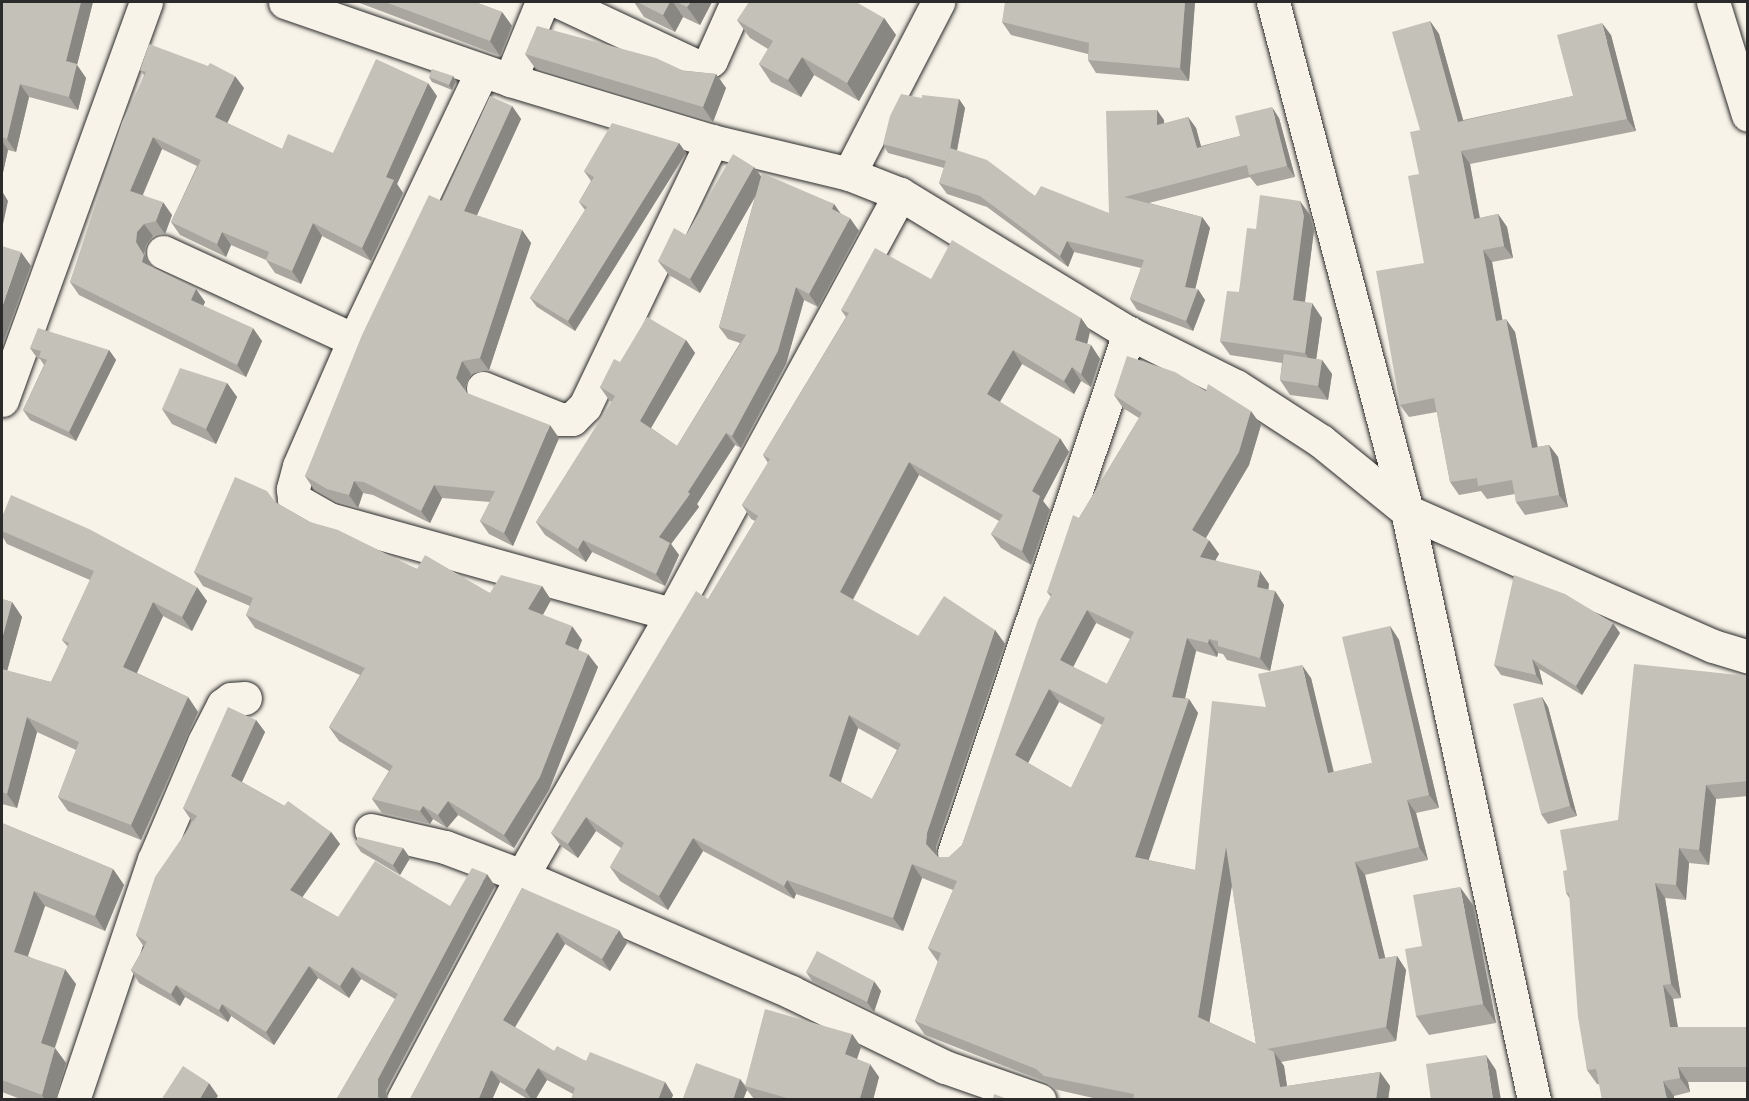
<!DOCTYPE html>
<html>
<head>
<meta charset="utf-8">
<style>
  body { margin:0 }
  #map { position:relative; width:1749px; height:1101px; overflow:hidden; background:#f7f3e8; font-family:Dekko,sans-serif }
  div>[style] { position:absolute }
  .roads { filter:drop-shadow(0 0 2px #2b2b2b) drop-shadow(0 0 2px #2b2b2b) }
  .street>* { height:33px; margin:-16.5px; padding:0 16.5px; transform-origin:16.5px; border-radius:16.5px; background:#f7f3e8 }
  .primary>* { height:33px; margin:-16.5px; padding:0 16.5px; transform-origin:16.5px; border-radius:16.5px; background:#f7f3e8 }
  .wall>* { inset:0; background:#a9a69f }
  .shaded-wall>* { inset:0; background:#898782 }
  .building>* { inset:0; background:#c4c1b9 }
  span { translate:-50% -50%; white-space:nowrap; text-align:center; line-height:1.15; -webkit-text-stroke:6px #f7f3e8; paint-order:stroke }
  .frame { position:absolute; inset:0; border:3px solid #2b2b2b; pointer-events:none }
</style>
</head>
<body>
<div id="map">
  <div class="roads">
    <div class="street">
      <i style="left:285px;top:2px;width:238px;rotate:19.1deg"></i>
      <i style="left:510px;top:80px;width:211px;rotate:16.8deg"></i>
      <i style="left:712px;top:141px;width:141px;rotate:13.5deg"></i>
      <i style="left:849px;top:174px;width:55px;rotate:21.4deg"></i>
      <i style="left:900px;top:194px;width:268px;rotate:31.3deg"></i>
      <i style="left:1129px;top:333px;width:119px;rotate:26.4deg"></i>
      <i style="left:1236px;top:386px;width:101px;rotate:32.9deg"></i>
      <i style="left:1321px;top:441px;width:111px;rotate:39.1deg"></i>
      <i style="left:1407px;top:511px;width:334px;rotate:23.8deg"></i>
      <i style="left:1713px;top:646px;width:37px;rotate:17deg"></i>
      <i style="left:560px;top:2px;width:156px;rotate:25.1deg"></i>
      <i style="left:701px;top:68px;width:13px;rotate:-39deg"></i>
      <i style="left:711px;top:60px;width:64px;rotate:-65.9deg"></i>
      <i style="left:1273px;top:2px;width:526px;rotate:75.25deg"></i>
      <i style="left:1407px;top:511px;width:603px;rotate:77.83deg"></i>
      <i style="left:482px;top:71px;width:298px;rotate:115.4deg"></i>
      <i style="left:354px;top:340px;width:137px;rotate:113.6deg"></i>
      <i style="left:299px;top:466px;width:24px;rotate:105deg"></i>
      <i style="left:293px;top:489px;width:10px;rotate:84deg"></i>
      <i style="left:294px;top:499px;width:40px;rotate:29.7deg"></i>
      <i style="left:329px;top:519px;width:356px;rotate:15.5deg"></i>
      <i style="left:510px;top:80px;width:84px;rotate:-67.7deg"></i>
      <i style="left:849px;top:174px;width:194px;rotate:-62.6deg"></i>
      <i style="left:163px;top:252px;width:210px;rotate:24.7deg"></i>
      <i style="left:483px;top:388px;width:83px;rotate:21.9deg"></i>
      <i style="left:560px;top:419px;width:12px"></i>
      <i style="left:572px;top:419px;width:18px;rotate:-45deg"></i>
      <i style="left:585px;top:406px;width:294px;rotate:-64.4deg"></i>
      <i style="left:2px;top:400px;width:423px;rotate:-70.1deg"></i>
      <i style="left:371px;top:830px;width:76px;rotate:12.9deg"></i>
      <i style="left:445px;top:847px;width:82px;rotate:20.6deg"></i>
      <i style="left:522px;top:876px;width:293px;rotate:23.3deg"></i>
      <i style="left:791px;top:992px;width:171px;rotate:26deg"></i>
      <i style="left:945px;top:1067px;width:100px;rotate:19.3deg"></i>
      <i style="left:954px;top:853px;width:549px;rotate:-71.4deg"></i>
      <i style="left:73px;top:1100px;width:253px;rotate:-71.4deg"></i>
      <i style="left:154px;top:860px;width:128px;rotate:-67deg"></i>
      <i style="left:204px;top:742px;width:42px;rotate:-62.8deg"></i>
      <i style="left:223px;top:705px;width:10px;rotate:-37deg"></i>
      <i style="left:231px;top:699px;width:14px;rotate:-4deg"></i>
      <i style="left:403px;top:1100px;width:254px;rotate:-62deg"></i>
      <i style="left:522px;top:876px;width:302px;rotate:-60.2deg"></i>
      <i style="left:672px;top:614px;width:478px;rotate:-61.5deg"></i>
    </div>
    <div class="primary">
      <i style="left:1713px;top:2px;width:118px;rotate:72.8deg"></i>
    </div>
  </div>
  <div class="wall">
    <i style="clip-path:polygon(2px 2px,93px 2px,77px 65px,86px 78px,78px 110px,29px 97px,16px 152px,8px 150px,2px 177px)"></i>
    <i style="clip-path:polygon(357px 2px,475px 2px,502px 12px,512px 26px,500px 56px)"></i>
    <i style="clip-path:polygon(634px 2px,712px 2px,700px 25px,683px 17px,675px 32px,644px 17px)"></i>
    <i style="clip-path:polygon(1195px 2px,1189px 81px,1096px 73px,1088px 60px,1088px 54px,1011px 35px,1002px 22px)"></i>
    <i style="clip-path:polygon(884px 18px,896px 35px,859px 101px,814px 75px,801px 97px,771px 82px,759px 64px,768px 49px,750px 38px,737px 20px)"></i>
    <i style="clip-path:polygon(1430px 21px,1439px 34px,1463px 120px,1573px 96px,1611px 35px,1636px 131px,1470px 164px,1480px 218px,1498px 214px,1507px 227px,1513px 258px,1492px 262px,1502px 320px,1515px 332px,1538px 447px,1549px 445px,1558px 457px,1568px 507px,1525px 515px,1516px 502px,1515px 494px,1487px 499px,1481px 491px,1459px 495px,1450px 482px,1437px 412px,1409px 417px,1400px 405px,1424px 263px,1419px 174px,1420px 130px)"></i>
    <i style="clip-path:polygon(525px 54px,716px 74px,726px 88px,713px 122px,535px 68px)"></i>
    <i style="clip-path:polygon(140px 70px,244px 88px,227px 123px,282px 149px,333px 153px,437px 96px,397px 184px,403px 193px,371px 261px,322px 236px,301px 284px,275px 273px,266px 260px,231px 245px,226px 257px,180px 235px,171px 222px,197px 166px,162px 149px,143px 195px,172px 215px,165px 234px,153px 236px,146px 245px,144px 254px,153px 268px,196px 289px,205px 302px,203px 306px,262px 341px,246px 377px,79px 295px,70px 282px,144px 75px)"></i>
    <i style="clip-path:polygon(453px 76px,456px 81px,452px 90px,432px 82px,429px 77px)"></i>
    <i style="clip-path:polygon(922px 98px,959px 99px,965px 108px,957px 151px,1035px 196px,1109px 213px,1164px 120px,1164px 124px,1188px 117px,1196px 128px,1201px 146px,1240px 136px,1279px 118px,1295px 177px,1257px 186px,1250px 177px,1149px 203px,1202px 217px,1210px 228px,1195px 289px,1205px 300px,1193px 331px,1137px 310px,1130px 299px,1141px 268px,1074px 252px,1068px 267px,987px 207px,947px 194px,939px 183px,944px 168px,888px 153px,883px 144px)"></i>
    <i style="clip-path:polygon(512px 106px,521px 119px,476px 216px,522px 230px,531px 243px,489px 370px,471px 374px,465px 389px,467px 393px,559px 438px,513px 546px,489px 534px,480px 521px,490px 502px,442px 498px,430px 523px,373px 495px,363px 493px,358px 508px,336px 502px,313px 488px,305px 476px,442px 201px)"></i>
    <i style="clip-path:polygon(679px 143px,686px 153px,575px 331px,537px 307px,530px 298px,585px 210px,579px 202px,591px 181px,584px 171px)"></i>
    <i style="clip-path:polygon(754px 167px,761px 176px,834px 204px,840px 213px,859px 231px,818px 307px,804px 300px,786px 364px,741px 448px,735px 445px,697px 504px,699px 507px,671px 544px,679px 555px,665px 586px,592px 552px,586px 562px,545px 535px,536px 522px,612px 402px,609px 400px,600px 387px,620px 362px,686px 340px,695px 353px,651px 428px,677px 446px,740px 343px,728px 339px,719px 327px,755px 197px,700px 293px,669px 275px,658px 261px,686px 235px)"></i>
    <i style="clip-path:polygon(1310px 215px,1314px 230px,1305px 302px,1322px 318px,1316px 359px,1322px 360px,1332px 374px,1328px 400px,1290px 395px,1280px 380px,1282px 363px,1230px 355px,1220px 341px,1239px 292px,1256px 229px)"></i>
    <i style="clip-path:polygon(evenodd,931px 279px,1081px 318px,1090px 331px,1087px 344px,1091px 345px,1100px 359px,1091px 387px,1081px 381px,1074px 394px,1022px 364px,1000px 402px,1069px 452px,1043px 501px,1050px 510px,1031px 565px,1001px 548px,991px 534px,999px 521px,919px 475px,853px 600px,918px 636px,995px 630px,1005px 644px,936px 847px,936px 855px,938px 857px,949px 857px,962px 845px,1051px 597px,1047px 592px,1079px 518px,1139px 418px,1123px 408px,1114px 395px,1206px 391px,1261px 425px,1249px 465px,1206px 538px,1219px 554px,1215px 560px,1269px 584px,1268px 590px,1275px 591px,1284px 605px,1270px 671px,1227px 660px,1223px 654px,1218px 653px,1217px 657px,1196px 651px,1185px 698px,1189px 699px,1198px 713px,1148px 860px,1195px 870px,1266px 707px,1311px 678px,1334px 772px,1372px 763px,1390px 626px,1399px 640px,1439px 808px,1416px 813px,1428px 860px,1365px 875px,1385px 958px,1397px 956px,1406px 970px,1396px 1041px,1281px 1062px,1284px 1066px,1287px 1086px,1380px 1072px,1390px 1086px,1388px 1100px,1102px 1100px,1054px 1089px,1045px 1082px,925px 1035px,915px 1021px,938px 962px,928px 948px,953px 890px,922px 878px,903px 931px,796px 894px,794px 899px,703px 851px,668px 910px,620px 881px,610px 867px,621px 848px,596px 831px,578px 858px,561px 846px,551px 833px,708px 599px,755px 521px,751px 519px,742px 505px,768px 463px,763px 455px,846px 317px,841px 310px,931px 279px,1096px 623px,1130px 639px,1107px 684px,1073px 667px,1096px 623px,931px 279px,1059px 702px,1102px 725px,1071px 788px,1028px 763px,1059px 702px,931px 279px,858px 728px,897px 750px,872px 799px,841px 782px,858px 728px,931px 279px,1232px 884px,1256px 1044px,1209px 1022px,1232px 884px)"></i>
    <i style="clip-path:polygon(30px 348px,109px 350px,116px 360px,76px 441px,30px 420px,23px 410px,44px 365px,40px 359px,37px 358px)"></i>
    <i style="clip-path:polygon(227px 383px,237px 397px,216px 444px,172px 424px,162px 409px)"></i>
    <i style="clip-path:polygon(275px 502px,310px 522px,417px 569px,490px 593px,542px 586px,551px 600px,543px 615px,582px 640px,578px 650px,598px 667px,549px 790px,514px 848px,458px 815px,447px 828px,433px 819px,430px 824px,382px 813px,372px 799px,389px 771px,339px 741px,329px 727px,360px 675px,255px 628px,246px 615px,250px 606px,203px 586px,194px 572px)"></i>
    <i style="clip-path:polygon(2px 517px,207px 601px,192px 631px,163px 616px,137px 673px,188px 697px,198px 712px,141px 840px,68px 811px,58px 797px,76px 750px,37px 732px,17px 808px,2px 804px,2px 599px,12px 602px,22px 617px,7px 671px,51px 682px,68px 647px,62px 640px,90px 580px,7px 544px,2px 536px)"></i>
    <i style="clip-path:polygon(1620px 633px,1582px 695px,1539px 669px,1543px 685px,1501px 675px,1494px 665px)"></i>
    <i style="clip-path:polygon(1748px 676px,1748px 796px,1716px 799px,1709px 865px,1689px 863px,1686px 900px,1665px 898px,1681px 998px,1673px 999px,1678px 1027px,1748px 1027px,1748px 1082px,1688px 1082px,1690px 1092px,1674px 1096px,1597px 1084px,1587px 1070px,1570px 899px,1566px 893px,1567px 870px,1618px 820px)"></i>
    <i style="clip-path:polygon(1542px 697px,1548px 707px,1577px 816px,1548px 824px,1541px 814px)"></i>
    <i style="clip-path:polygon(256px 720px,265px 732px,242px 782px,331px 832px,340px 844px,302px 897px,338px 917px,450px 906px,495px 886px,386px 1091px,387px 1100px,336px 1100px,395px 999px,361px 979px,349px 998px,318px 978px,274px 1045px,231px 1016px,228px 1022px,185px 997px,180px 1006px,139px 983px,131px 970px,144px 947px,136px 935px,193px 821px,191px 820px,183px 808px)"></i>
    <i style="clip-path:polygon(2px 823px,113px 869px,124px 885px,105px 931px,45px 906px,28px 956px,76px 984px,55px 1048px,66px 1063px,56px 1100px,23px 1100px,2px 1092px)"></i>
    <i style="clip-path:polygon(355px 843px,403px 848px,410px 858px,400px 875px,361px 852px)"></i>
    <i style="clip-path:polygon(522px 888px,627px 943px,610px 971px,565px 944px,515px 1027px,554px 1051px,586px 1061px,665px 1082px,673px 1095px,671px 1100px,571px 1100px,573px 1094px,547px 1080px,535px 1100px,529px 1100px,500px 1082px,411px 1097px)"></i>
    <i style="clip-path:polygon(1473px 905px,1496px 1023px,1429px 1035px,1416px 1016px,1422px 946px)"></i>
    <i style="clip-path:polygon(806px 972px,881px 991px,874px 1012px,813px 982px)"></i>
    <i style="clip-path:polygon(852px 1034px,861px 1047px,857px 1059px,879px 1077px,873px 1100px,756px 1100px,754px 1099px,747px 1090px,743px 1100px,684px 1100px,683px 1098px,740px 1079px,745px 1085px)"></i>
  </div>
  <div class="shaded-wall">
    <i style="clip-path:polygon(81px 2px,93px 2px,77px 65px,86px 78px,78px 110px,69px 97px,66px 61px)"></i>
    <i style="clip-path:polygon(670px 2px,673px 2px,683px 17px,675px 32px,663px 15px)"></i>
    <i style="clip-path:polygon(691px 2px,712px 2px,700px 25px,687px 7px)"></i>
    <i style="clip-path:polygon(1185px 2px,1195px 2px,1189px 81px,1180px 68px)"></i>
    <i style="clip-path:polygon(502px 12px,512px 26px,500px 56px,490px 41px)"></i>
    <i style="clip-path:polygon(884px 18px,896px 35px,859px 101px,847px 83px)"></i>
    <i style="clip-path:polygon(1430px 21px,1439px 34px,1467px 134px,1458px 122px)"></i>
    <i style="clip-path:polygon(1602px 23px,1611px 35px,1636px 131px,1627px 119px)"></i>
    <i style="clip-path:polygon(802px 57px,814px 75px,801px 97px,788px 80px)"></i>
    <i style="clip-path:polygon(716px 74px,726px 88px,713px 122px,703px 107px)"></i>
    <i style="clip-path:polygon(235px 76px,244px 88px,224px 130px,215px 117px)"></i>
    <i style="clip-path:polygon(453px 76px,456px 81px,452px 90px,449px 85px)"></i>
    <i style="clip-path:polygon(428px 83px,437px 96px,397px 184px,403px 193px,371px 261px,362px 248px,386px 177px)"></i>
    <i style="clip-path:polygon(20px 84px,29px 97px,16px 152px,7px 139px)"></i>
    <i style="clip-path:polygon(959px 99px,965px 108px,953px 170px,948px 162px)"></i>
    <i style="clip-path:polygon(512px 106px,521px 119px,473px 224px,464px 211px)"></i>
    <i style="clip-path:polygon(1272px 107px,1279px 118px,1295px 177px,1287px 166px)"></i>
    <i style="clip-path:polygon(1157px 110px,1164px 120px,1165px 136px,1157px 125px)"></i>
    <i style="clip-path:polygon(1188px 117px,1196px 128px,1204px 158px,1197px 148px)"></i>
    <i style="clip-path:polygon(153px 137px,162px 149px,139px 203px,130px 191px)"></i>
    <i style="clip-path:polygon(2px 141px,8px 150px,2px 177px)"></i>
    <i style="clip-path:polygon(679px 143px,686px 153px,575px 331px,568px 321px)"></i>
    <i style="clip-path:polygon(1461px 151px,1470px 164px,1482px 232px,1474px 219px)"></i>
    <i style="clip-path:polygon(754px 167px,764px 181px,700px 293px,690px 279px)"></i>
    <i style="clip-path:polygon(2px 191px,8px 201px,2px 229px)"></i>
    <i style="clip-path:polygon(1300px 201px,1310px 215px,1314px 230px,1303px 315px,1293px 300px)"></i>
    <i style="clip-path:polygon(163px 202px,172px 215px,165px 234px,156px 221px)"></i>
    <i style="clip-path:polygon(834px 204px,843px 217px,832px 209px)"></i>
    <i style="clip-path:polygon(1498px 214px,1507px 227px,1513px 258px,1504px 246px)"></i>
    <i style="clip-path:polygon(1202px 217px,1210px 228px,1193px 298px,1185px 287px)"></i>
    <i style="clip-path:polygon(850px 218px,859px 231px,818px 307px,809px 294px)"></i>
    <i style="clip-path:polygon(313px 223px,322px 236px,301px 284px,292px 271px)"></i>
    <i style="clip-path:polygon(144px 224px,153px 236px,146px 245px,144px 254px,153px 267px,150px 275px,142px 262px,136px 242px,137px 232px)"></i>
    <i style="clip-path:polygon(522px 230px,531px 243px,489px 370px,480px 358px)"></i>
    <i style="clip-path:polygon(222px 232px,231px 245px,226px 257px,217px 244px)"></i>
    <i style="clip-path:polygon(1067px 241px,1074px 252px,1068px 267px,1060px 256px)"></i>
    <i style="clip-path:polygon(1483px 250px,1492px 262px,1505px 334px,1496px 321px)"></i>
    <i style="clip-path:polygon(21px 252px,31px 266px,2px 346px,2px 307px)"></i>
    <i style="clip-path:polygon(796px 287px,804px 300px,786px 364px,741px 448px,732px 436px)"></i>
    <i style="clip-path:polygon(196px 289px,205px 302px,200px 313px,191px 300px)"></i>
    <i style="clip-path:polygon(1198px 289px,1205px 300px,1193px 331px,1186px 321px)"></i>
    <i style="clip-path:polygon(1312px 303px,1322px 318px,1315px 368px,1305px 353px)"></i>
    <i style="clip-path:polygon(1081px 318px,1090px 331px,1085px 354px,1075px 340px)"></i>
    <i style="clip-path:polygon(1506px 319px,1515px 332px,1540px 461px,1532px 448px)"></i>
    <i style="clip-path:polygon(253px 328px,262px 341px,246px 377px,237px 365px)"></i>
    <i style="clip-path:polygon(686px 340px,695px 353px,648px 433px,640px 421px)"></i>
    <i style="clip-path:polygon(1091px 345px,1100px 359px,1091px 387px,1081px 374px)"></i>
    <i style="clip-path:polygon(109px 350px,116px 360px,76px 441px,69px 432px)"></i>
    <i style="clip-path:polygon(1013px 350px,1022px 364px,996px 408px,987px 394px)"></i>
    <i style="clip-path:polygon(1322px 360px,1332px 374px,1328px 400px,1318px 386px)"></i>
    <i style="clip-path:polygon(462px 361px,471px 374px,464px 390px,456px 378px)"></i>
    <i style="clip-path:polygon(1072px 367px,1081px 381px,1074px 394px,1064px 381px)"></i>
    <i style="clip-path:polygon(227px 383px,237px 397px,216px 444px,206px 429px)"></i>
    <i style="clip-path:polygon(1251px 411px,1261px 425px,1249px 465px,1202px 544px,1192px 530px)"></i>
    <i style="clip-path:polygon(550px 425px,559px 438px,513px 546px,504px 533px)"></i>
    <i style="clip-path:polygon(726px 433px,735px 445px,697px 504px,699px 507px,671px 544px,679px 555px,665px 586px,656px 574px,659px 537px)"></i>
    <i style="clip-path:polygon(1060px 438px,1069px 452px,1043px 501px,1050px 510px,1031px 565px,1022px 551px,1032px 491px)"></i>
    <i style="clip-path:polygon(1549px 445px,1558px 457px,1568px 507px,1559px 495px)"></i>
    <i style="clip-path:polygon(909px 462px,919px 475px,849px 606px,840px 592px)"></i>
    <i style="clip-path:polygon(354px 481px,363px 493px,358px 508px,349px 495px)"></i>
    <i style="clip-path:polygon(434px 485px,442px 498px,430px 523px,421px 511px)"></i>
    <i style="clip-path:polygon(583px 540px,592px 552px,586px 562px,578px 549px)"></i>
    <i style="clip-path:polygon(1209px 540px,1219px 554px,1210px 570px,1200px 557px)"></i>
    <i style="clip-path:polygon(1260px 571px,1269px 584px,1267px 600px,1257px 587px)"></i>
    <i style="clip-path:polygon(542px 586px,551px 600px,538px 623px,528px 609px)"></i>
    <i style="clip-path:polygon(197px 587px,207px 601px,192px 631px,182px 617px)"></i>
    <i style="clip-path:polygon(1275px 591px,1284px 605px,1270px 671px,1260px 658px)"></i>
    <i style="clip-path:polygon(12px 602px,22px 617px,4px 682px,2px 678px,2px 639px)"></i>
    <i style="clip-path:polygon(153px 602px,163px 616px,133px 681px,123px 667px)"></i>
    <i style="clip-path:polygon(1087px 610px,1096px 623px,1070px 673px,1060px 660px)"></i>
    <i style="clip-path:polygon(1613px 623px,1620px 633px,1582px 695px,1576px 686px)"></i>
    <i style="clip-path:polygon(572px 626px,582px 640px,575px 658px,565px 644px)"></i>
    <i style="clip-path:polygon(1390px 626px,1399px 640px,1439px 808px,1429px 795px)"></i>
    <i style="clip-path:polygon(995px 630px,1005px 644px,936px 847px,936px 857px,926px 844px,927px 833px)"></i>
    <i style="clip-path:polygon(1187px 638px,1196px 651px,1182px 711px,1172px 697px)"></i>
    <i style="clip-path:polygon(1209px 639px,1218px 653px,1217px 657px,1208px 643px)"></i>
    <i style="clip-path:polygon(588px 654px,598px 667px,549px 790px,514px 848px,504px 835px)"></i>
    <i style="clip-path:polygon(1532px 659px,1539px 669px,1543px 685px,1536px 675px)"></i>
    <i style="clip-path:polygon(1302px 665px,1311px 678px,1337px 787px,1328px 773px)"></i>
    <i style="clip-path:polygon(1049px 689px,1059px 702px,1025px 769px,1015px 755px)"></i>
    <i style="clip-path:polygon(188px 697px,198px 712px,141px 840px,131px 825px)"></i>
    <i style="clip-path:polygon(1542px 697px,1548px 707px,1577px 816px,1570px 806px)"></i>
    <i style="clip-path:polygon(1189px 699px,1198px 713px,1145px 871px,1135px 857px)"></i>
    <i style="clip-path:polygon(849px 715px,858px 728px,838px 790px,829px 776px)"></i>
    <i style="clip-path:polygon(27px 717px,37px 732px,17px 808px,7px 794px)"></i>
    <i style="clip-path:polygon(256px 720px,265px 732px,239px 788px,231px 776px)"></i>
    <i style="clip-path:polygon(1706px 785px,1716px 799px,1709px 865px,1699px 850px)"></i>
    <i style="clip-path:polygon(1407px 800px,1416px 813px,1428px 860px,1419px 847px)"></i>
    <i style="clip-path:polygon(448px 801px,458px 815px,447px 828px,438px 815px)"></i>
    <i style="clip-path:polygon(423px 806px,433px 819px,430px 824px,420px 811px)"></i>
    <i style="clip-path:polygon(586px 817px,596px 831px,578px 858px,568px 844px)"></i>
    <i style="clip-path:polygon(331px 832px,340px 844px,299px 902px,290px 890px)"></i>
    <i style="clip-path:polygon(693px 838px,703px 851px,668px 910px,659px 896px)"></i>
    <i style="clip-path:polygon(1226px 847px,1236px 861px,1208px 1031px,1198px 1017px)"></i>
    <i style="clip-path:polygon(403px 848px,410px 858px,400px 875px,393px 865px)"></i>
    <i style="clip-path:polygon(1679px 848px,1689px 863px,1686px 900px,1676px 885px)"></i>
    <i style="clip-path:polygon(1355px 862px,1365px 875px,1389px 973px,1379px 959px)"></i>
    <i style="clip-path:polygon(912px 864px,922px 878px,903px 931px,893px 918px)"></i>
    <i style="clip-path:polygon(113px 869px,124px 885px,105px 931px,95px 916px)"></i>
    <i style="clip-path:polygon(487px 874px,495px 886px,386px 1091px,387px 1100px,380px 1100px,378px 1097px,378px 1079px)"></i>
    <i style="clip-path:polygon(787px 880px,796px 894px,794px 899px,784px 886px)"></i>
    <i style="clip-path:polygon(1655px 883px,1665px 898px,1681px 998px,1671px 984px)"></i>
    <i style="clip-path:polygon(1460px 887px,1473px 905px,1496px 1023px,1483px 1004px)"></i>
    <i style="clip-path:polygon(34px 891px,45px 906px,24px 967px,14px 952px)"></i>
    <i style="clip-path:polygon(619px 930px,627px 943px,610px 971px,602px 959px)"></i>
    <i style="clip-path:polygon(557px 932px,565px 944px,512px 1032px,503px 1020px)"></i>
    <i style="clip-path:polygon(1397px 956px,1406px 970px,1396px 1041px,1386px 1027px)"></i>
    <i style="clip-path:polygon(309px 966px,318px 978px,274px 1045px,266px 1032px)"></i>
    <i style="clip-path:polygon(352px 967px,361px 979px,349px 998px,340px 986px)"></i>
    <i style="clip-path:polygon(65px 969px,76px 984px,51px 1058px,41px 1043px)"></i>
    <i style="clip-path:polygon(874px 981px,881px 991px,874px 1012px,867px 1002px)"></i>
    <i style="clip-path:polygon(176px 985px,185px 997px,180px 1006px,171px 994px)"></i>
    <i style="clip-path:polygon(1663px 985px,1673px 999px,1680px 1041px,1670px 1027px)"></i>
    <i style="clip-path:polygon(222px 1004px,231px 1016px,228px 1022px,219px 1010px)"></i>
    <i style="clip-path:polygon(852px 1034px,861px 1047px,854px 1067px,845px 1054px)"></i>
    <i style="clip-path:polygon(55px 1048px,66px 1063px,56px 1100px,45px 1100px,42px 1095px)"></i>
    <i style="clip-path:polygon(1274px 1052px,1284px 1066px,1289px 1100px,1280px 1087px)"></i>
    <i style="clip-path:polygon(1486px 1055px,1496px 1070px,1501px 1100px,1493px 1100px)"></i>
    <i style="clip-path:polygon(870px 1064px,879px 1077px,873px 1100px,861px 1100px,860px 1098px)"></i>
    <i style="clip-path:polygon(1678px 1067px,1688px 1082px,1690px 1092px,1680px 1078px)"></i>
    <i style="clip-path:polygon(538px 1068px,547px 1080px,535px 1100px,532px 1100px,525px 1090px)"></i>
    <i style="clip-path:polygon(491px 1070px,500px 1082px,492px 1100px,478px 1100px)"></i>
    <i style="clip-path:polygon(1380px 1072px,1390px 1086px,1388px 1100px,1376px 1100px)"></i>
    <i style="clip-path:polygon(740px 1079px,747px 1090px,743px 1100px,733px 1100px)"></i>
    <i style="clip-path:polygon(1663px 1081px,1674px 1096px,1674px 1100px,1667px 1100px)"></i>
    <i style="clip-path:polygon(665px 1082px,673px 1095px,671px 1100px,658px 1100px)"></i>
    <i style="clip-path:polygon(209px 1083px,218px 1096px,215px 1100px,199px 1100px)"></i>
  </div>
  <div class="building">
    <i style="clip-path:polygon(2px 2px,81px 2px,66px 61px,77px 64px,69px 97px,20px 84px,7px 139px,2px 137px)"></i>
    <i style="clip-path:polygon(385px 2px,475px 2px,502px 12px,490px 41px)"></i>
    <i style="clip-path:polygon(637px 2px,670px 2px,663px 15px)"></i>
    <i style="clip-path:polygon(676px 2px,691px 2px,687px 7px)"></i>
    <i style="clip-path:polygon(749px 2px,856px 2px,884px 18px,847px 83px,802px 57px,788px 80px,759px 64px,773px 41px,737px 20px)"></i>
    <i style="clip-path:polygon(1005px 2px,1185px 2px,1180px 68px,1088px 60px,1089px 43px,1002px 22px)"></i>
    <i style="clip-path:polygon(1430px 21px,1458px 122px,1573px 96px,1557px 35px,1602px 23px,1627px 119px,1461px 151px,1474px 219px,1498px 214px,1504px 246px,1483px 250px,1496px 321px,1506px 319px,1532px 448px,1549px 445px,1559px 495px,1516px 502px,1512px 480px,1478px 486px,1477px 478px,1450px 482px,1434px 398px,1400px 405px,1376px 271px,1424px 263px,1408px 176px,1419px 174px,1410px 132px,1420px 130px,1392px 32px)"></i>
    <i style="clip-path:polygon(537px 26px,656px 58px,684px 71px,716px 74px,703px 107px,525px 54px)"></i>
    <i style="clip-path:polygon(149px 44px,208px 66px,210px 63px,235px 76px,215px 117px,282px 149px,288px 134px,333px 153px,376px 59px,428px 83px,386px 177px,394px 180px,362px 248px,313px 223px,292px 271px,266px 260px,269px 252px,222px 232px,217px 244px,171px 222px,201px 160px,153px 137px,130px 191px,163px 202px,156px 221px,144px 224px,137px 232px,136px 242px,144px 255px,142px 262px,196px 289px,191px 300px,253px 328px,237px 365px,70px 282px,122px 122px,146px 72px,140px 70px)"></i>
    <i style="clip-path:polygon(432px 69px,453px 76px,449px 85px,429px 77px)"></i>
    <i style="clip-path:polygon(901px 94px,922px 98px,922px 95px,959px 99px,950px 148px,946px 161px,883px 144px,890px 116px)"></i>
    <i style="clip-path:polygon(490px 96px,512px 106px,464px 211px,522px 230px,480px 358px,462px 361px,456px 378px,467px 393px,550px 425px,504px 533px,480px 521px,495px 491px,434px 485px,421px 511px,364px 482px,354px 481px,349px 495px,327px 489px,305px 476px,362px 335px,429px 195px,442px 201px)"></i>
    <i style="clip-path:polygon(1272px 107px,1287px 166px,1249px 175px,1247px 165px,1124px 197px,1202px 217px,1185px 287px,1198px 289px,1186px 321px,1130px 299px,1144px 260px,1067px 241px,1060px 256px,980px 196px,939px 183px,950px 148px,987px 160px,1035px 196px,1041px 186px,1109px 213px,1106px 111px,1157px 110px,1157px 125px,1188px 117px,1197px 148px,1240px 136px,1235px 116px)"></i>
    <i style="clip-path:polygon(612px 123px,679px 143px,568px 321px,530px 298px,587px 207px,579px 202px,594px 177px,584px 171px)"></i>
    <i style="clip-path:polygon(733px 154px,754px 167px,690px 279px,658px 261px,674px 228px,686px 235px)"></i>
    <i style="clip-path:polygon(762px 173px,834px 204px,832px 209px,850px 218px,809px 294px,796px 287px,778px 351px,732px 436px,726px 433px,688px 492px,690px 494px,659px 537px,670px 543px,656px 574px,583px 540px,578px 549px,536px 522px,615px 396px,600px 387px,614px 359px,620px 362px,647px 317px,686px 340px,640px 421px,677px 446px,746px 335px,719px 327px)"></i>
    <i style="clip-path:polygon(1260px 195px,1300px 201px,1304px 216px,1293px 300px,1312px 303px,1305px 353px,1220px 341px,1227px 291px,1239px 292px,1247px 228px,1256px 229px)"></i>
    <i style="clip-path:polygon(evenodd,952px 240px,1081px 318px,1075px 340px,1091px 345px,1081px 374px,1072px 367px,1064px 381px,1013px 350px,987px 394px,1060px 438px,1032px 491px,1040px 496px,1022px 551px,991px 534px,1003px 515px,909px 462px,840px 592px,918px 636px,944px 596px,995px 630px,927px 833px,926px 844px,938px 857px,949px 857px,962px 845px,1038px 620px,1052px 594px,1047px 592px,1073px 515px,1079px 518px,1142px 413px,1114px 395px,1127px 356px,1175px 372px,1206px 391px,1208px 384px,1251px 411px,1239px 452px,1192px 530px,1209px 540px,1200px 557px,1260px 571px,1257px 587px,1275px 591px,1260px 658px,1218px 646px,1218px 641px,1209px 639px,1208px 643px,1187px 638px,1172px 697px,1189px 699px,1135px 857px,1195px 870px,1212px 701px,1266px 707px,1258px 674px,1302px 665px,1328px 773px,1372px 763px,1342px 637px,1390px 626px,1429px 795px,1407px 800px,1419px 847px,1355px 862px,1379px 959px,1397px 956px,1386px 1027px,1267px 1049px,1274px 1052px,1280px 1087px,1380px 1072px,1376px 1100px,1133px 1100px,1134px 1094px,1044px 1076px,1036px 1069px,915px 1021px,941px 953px,928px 948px,957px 881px,912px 864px,893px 918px,787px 880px,784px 886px,693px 838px,659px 896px,610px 867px,624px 843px,586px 817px,568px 844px,551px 833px,696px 591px,708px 599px,758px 516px,742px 505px,770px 459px,763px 455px,849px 313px,841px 310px,875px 248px,931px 279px,952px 240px,1087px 610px,1134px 632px,1107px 684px,1060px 660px,1087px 610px,952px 240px,1049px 689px,1105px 718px,1071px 788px,1015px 755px,1049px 689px,952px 240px,849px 715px,901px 744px,872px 799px,829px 776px,849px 715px,952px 240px,1226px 847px,1256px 1044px,1198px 1017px,1226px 847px)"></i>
    <i style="clip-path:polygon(2px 246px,21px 252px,2px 307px)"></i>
    <i style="clip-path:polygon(38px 328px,109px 350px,69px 432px,23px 410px,47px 360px,39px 357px,41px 351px,30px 348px)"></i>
    <i style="clip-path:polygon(1284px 354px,1322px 360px,1318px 386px,1280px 380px)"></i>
    <i style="clip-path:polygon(180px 368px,227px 383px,206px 429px,162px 409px)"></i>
    <i style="clip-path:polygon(235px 477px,267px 491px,275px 502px,310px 522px,338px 530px,417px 569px,425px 555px,490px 593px,501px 575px,542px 586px,528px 609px,572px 626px,565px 644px,588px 654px,540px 777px,504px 835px,448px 801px,438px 815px,423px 806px,420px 811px,372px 799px,393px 766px,329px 727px,365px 668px,246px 615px,253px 598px,194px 572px)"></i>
    <i style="clip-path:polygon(11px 495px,89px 529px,197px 587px,182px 617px,153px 602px,123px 667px,188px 697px,131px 825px,58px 797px,79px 742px,27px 717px,7px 794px,2px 792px,2px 669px,51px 682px,69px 643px,62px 640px,94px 571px,2px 531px,2px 517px)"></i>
    <i style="clip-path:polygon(1514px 575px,1565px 594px,1613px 623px,1576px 686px,1532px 659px,1536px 675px,1494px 665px)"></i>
    <i style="clip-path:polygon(2px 599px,12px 602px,2px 639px)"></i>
    <i style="clip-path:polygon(1634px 664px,1748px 676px,1748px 781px,1706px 785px,1699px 850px,1679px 848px,1676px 885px,1655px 883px,1671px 984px,1663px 985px,1670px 1027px,1748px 1027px,1748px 1067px,1678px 1067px,1680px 1078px,1663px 1081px,1667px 1100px,1602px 1100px,1596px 1069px,1587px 1070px,1578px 1017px,1569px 893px,1566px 893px,1563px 871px,1567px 870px,1560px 830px,1618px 820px)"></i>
    <i style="clip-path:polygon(1542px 697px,1570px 806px,1541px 814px,1513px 704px)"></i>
    <i style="clip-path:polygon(228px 707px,256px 720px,231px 776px,284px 806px,288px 801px,331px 832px,290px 890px,338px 917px,375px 861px,450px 906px,472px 868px,487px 874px,378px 1079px,378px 1097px,381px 1100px,336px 1100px,398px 994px,352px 967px,340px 986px,309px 966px,266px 1032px,222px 1004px,219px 1010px,176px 985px,171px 994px,131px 970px,147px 942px,136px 935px,155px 877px,197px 816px,183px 808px)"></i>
    <i style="clip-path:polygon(2px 823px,113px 869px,95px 916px,34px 891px,14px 952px,65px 969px,41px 1043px,55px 1048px,42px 1095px,2px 1080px)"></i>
    <i style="clip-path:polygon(358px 837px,403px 848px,393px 865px,355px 843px)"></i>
    <i style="clip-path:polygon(1460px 887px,1483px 1004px,1416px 1016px,1405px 949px,1422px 946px,1413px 895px)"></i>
    <i style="clip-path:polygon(522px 888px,619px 930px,602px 959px,557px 932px,503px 1020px,554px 1051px,557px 1046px,586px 1061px,590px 1052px,665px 1082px,658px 1100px,571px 1100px,575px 1088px,538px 1068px,525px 1090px,491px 1070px,478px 1100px,408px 1100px,411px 1097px)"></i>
    <i style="clip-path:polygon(817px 951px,874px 981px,867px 1002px,806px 972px)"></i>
    <i style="clip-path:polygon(765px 1009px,852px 1034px,845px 1054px,870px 1064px,860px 1098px,865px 1100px,794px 1100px,745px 1086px)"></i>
    <i style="clip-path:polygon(1486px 1055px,1493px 1100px,1431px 1100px,1426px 1064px)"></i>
    <i style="clip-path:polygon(696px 1063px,740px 1079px,733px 1100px,687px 1100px,683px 1098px)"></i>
    <i style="clip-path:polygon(183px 1066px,209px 1083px,199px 1100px,161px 1100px)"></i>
    <i style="clip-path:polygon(994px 1094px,1010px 1100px,993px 1100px)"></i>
  </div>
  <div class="frame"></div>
</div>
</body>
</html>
